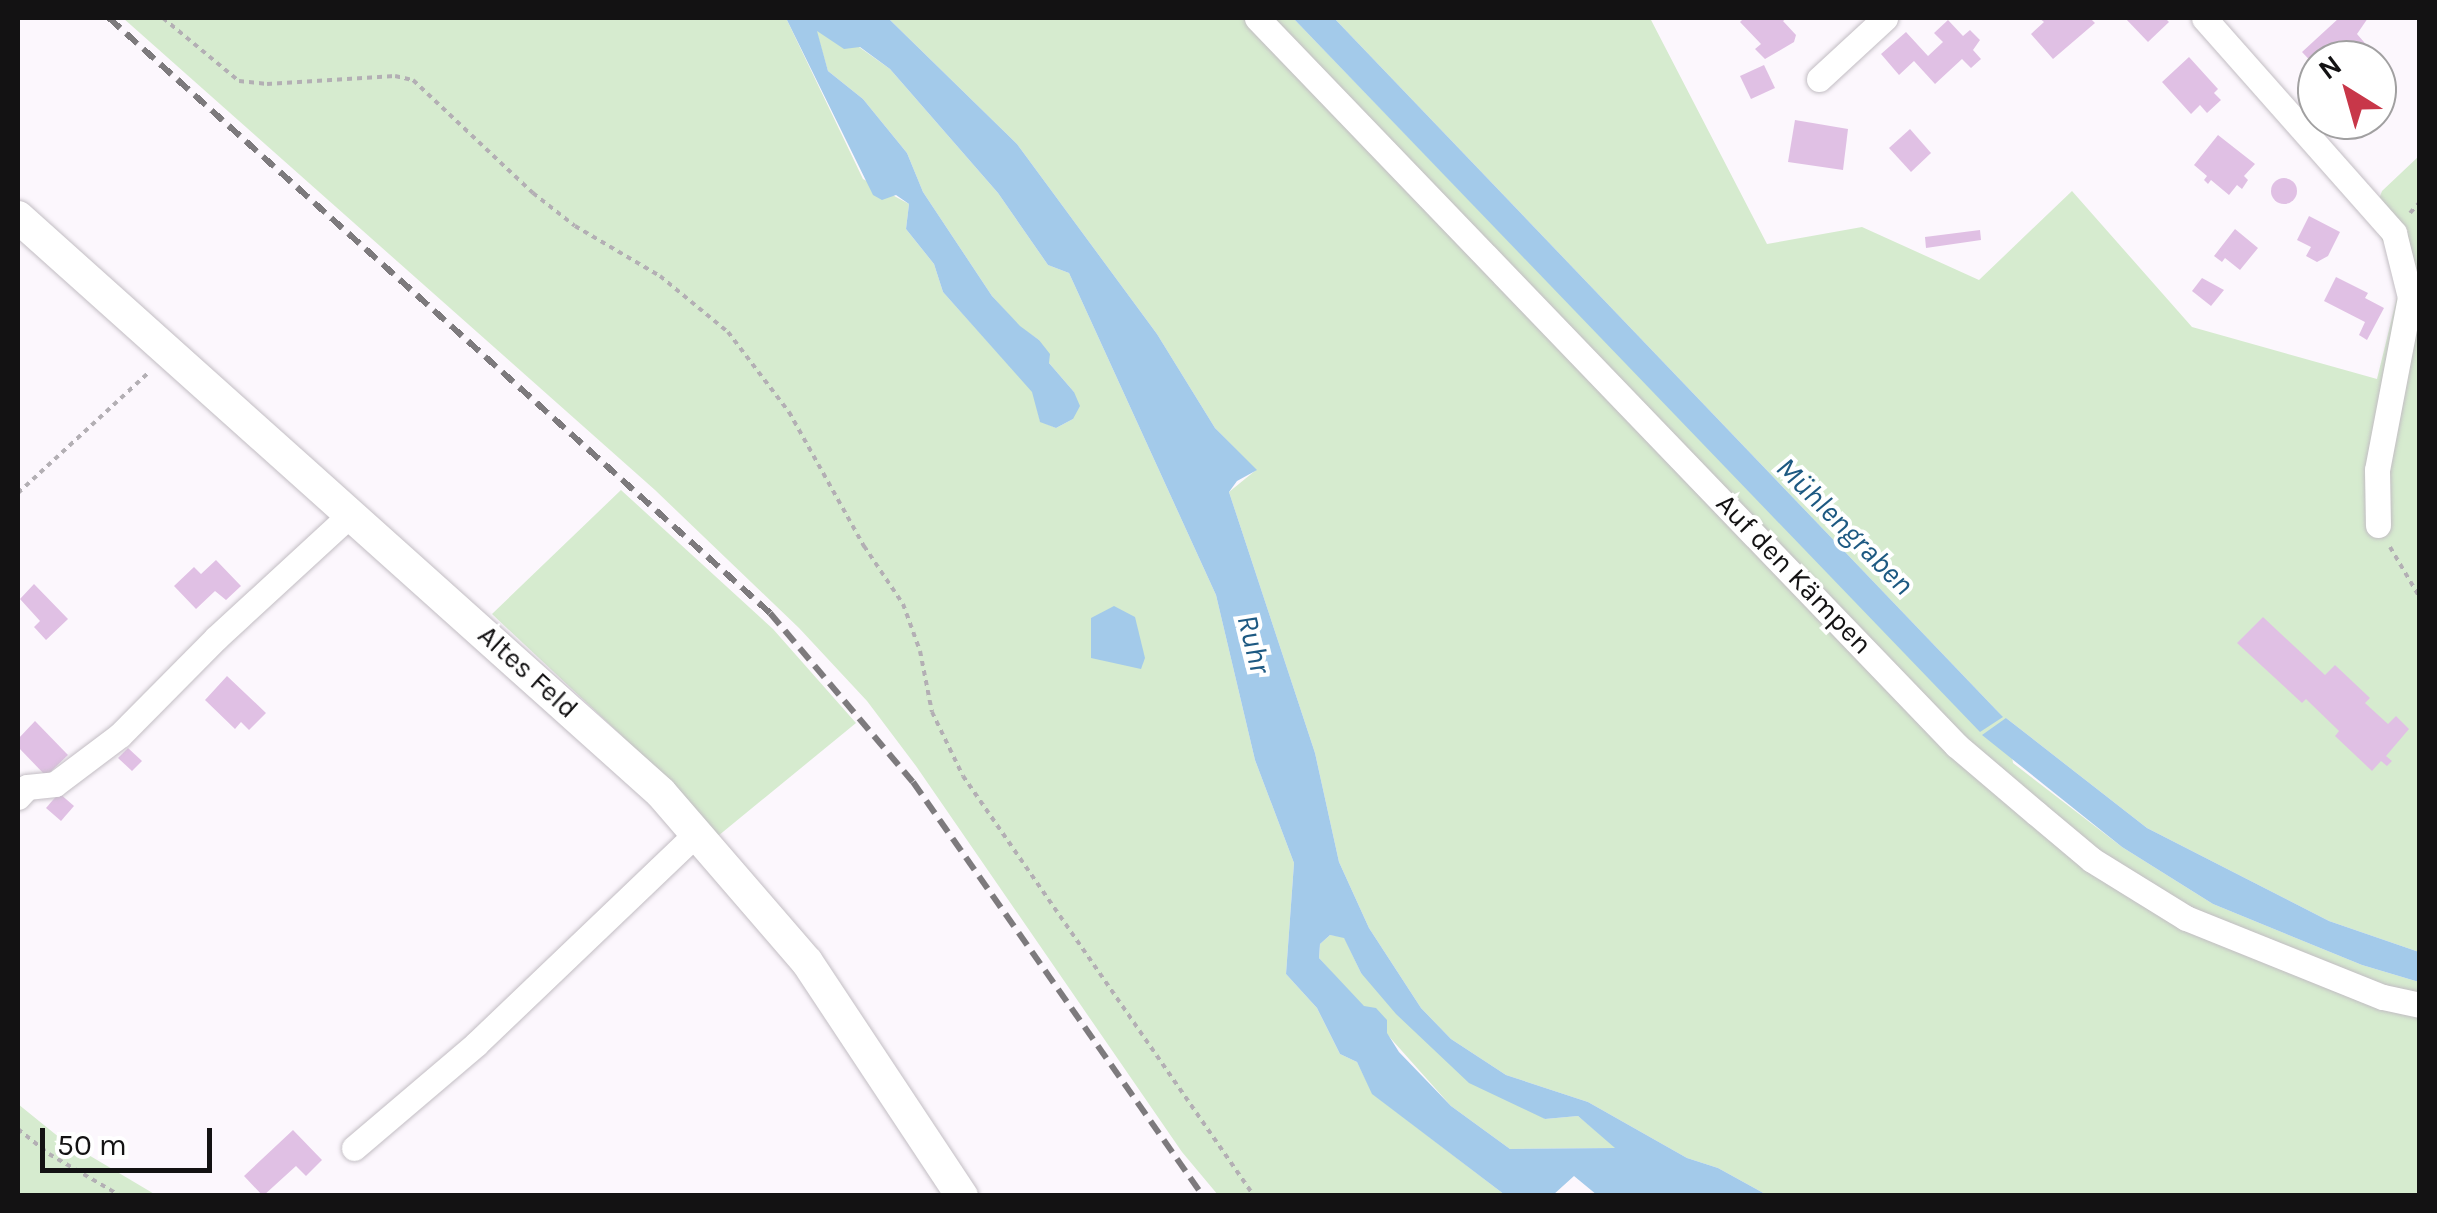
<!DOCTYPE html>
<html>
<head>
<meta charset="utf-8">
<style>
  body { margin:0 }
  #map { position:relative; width:2437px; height:1213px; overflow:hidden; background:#fcf7fd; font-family:Karla,sans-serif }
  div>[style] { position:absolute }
  .green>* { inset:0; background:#d6ebcf }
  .water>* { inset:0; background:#a3caea }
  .building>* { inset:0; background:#e0c0e4 }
  .round { border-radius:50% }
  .path>* { height:4px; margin-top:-2px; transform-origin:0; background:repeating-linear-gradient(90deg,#b3afb4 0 5px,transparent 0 10px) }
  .roads { filter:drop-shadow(0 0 2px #c2bdc3) drop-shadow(0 0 2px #c2bdc3) }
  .minor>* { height:25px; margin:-12.5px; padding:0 12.5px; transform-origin:12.5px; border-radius:12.5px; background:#fff }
  .major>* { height:32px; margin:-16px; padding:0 16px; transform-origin:16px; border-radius:16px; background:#fff }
  .rail>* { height:6px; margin-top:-3px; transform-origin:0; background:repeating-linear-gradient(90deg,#7d7a7d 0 15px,transparent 0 23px) }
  span { translate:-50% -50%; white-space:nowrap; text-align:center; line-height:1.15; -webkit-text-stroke:8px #fff; paint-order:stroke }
  .street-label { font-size:28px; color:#131213 }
  .water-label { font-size:30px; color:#1d5982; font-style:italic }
  .frame { position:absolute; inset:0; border:20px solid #131213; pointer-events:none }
  .north { position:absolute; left:2297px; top:40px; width:100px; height:100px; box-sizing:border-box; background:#fff; border:2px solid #a1a0a1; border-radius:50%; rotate:323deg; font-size:28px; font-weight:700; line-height:40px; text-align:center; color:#131213 }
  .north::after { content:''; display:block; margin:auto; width:35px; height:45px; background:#c83749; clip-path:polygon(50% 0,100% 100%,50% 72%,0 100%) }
  .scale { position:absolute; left:40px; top:1128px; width:172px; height:45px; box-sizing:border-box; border:5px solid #131213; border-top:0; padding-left:12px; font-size:30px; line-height:35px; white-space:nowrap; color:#131213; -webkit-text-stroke:8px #fff; paint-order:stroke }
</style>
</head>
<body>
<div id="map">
  <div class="green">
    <i style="clip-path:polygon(123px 18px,786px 18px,863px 179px,909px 204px,906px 229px,934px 264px,943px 292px,1033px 392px,1040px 421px,1056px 428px,1073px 419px,1074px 392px,1049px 363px,1039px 340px,1020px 327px,992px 296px,923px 192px,907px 153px,863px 99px,828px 71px,816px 30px,859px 47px,890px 69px,998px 193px,1048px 265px,1069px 273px,1216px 595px,1255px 760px,1294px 863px,1286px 974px,1317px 1008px,1340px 1054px,1357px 1062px,1373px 1094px,1505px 1195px,1218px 1195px,1182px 1152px,916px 766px,867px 701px,799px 628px,655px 490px)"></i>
    <i style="clip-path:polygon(888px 18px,1250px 18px,1519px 300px,2101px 870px,2419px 1010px,2419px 1195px,1767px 1195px,1718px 1168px,1687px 1158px,1588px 1102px,1506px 1075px,1451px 1039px,1421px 1008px,1369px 928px,1339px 862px,1315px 753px,1229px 492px,1256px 470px,1215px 428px,1157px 334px,1017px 144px)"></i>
    <i style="clip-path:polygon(1265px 18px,1293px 18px,1694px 433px,2002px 716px,1334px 18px,1650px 18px,1767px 244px,1862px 227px,1979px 280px,2072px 191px,2192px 327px,2377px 379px,2400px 285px,2388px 250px,2371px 221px,2382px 191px,2419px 156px,2419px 952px,2329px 921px,2147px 828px,2006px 718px,2013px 763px,2122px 847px,2213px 904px,2362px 965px,2419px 982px,2419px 998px,2227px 930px,2102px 859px,1979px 758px)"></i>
    <i style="clip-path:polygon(621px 490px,773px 629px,856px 723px,718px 836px,621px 735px,492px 614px)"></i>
    <i style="clip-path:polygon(1330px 935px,1344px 937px,1361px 973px,1545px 1119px,1578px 1116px,1617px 1148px,1510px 1149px,1451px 1106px,1319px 958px,1320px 944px)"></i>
    <i style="clip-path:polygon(18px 1104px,60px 1138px,156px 1195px,18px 1195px)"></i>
  </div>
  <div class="water">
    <i style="clip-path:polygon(evenodd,786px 18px,888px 18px,1017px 144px,1157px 334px,1215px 428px,1257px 470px,1237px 481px,1229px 492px,1315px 753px,1339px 862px,1369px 928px,1421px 1008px,1451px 1039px,1506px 1075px,1588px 1102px,1687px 1158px,1718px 1168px,1767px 1195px,1597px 1195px,1574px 1176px,1553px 1195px,1505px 1195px,1372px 1094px,1357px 1062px,1340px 1054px,1317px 1008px,1286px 974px,1294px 863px,1255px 760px,1216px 595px,1069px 273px,1048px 265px,998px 193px,890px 69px,860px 47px,844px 49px,817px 31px,828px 71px,863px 99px,907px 153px,923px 192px,992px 296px,1020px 326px,1039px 340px,1050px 354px,1049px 363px,1074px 392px,1080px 406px,1073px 419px,1056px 428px,1040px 422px,1032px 392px,943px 292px,934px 264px,906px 229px,909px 204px,896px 195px,882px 200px,873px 195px,786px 18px,1330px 935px,1344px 938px,1361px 973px,1396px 1014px,1469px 1083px,1545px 1119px,1578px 1116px,1615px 1148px,1510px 1149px,1451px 1106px,1399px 1052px,1387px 1033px,1387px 1020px,1376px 1008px,1364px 1006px,1319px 958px,1320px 944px,1330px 935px)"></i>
    <i style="clip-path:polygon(1293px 18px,1334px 18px,2003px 717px,1980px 732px)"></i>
    <i style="clip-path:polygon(1114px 606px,1135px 617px,1145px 658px,1141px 669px,1091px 658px,1091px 618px)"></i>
    <i style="clip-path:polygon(2006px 718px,2147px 828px,2329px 921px,2419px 952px,2419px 982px,2362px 965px,2213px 904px,2122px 847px,1982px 735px)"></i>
  </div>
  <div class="building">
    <i style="clip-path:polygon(1744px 18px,1787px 18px,1783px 21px,1796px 35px,1794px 42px,1765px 59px,1755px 49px,1761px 44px,1740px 22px)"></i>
    <i style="clip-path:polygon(2039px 18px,2090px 18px,2095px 23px,2053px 59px,2031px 34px,2044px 22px)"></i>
    <i style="clip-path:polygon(2125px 18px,2165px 18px,2169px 22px,2148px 42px)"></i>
    <i style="clip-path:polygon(2339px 18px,2368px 18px,2357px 34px,2377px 57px,2317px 60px,2317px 68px,2302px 52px)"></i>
    <i style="clip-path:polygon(1948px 20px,1963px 36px,1970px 30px,1980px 40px,1973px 50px,1981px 59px,1971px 68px,1962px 59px,1935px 84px,1914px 61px,1899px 75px,1881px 54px,1906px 32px,1928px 56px,1943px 42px,1934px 33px)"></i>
    <i style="clip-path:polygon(2189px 57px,2218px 89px,2214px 93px,2221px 100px,2207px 113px,2200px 105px,2191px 114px,2162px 82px)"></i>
    <i style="clip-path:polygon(1764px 65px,1775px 88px,1751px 99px,1740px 76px)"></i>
    <i style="clip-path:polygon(1795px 120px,1848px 129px,1843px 170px,1788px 162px)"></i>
    <i style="clip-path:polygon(1910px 129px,1931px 153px,1911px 172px,1889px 148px)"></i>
    <i style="clip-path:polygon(2218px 135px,2255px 164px,2244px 176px,2248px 180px,2242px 189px,2237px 185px,2229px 195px,2211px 180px,2208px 184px,2204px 180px,2207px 176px,2194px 165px)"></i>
    <i class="round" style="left:2271px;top:178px;width:26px;height:26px"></i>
    <i style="clip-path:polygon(2309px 216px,2340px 232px,2328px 256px,2317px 262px,2306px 256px,2311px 247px,2297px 240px)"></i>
    <i style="clip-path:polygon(2235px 229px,2258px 248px,2240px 270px,2225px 258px,2222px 262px,2214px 256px)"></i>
    <i style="clip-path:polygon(1980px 230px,1981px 240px,1926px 248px,1925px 237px)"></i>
    <i style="clip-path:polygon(2336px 277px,2368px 293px,2365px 298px,2384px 308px,2367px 340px,2359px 335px,2365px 322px,2324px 301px)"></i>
    <i style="clip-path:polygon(2202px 278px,2224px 290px,2211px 306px,2192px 291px)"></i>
    <i style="clip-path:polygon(216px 560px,241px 586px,226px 600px,215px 591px,196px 609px,174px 586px,194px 567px,201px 574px)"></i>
    <i style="clip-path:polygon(34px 584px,68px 619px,46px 640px,34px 627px,40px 621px,20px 599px)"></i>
    <i style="clip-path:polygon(2263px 617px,2325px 675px,2335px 665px,2370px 698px,2365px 703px,2388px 724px,2396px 716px,2409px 729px,2386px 756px,2392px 761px,2387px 766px,2381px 761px,2372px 771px,2335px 736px,2339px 731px,2306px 699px,2302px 703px,2237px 643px)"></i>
    <i style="clip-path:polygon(227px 676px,266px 713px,249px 730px,241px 722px,235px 729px,205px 700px)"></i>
    <i style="clip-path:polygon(35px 721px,68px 755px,46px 776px,18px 747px,18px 739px)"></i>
    <i style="clip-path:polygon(128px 748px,142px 761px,132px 771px,118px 758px)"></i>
    <i style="clip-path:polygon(59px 793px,74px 806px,61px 821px,46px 808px)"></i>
    <i style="clip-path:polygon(293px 1130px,322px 1160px,306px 1176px,296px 1166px,263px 1196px,244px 1176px)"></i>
  </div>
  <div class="path">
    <i style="left:163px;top:18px;width:99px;rotate:39.7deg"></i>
    <i style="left:239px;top:81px;width:28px;rotate:6deg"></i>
    <i style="left:267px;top:84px;width:128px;rotate:-3.6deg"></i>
    <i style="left:395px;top:76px;width:18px;rotate:13deg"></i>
    <i style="left:413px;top:80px;width:165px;rotate:43.3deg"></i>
    <i style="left:533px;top:193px;width:53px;rotate:38.2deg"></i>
    <i style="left:575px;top:226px;width:99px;rotate:30.5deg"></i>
    <i style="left:660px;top:276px;width:88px;rotate:39.5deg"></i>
    <i style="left:728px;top:332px;width:101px;rotate:52.7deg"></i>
    <i style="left:789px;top:412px;width:154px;rotate:60.8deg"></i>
    <i style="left:864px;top:546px;width:70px;rotate:56.1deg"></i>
    <i style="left:903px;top:604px;width:50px;rotate:70.1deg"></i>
    <i style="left:920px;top:651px;width:62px;rotate:78.9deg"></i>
    <i style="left:932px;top:712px;width:71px;rotate:64.2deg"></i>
    <i style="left:963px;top:776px;width:511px;rotate:55.28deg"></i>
    <i style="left:2410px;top:213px;width:15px;rotate:-48deg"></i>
    <i style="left:18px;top:493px;width:177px;rotate:-42.7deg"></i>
    <i style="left:2390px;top:547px;width:59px;rotate:59.5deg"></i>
    <i style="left:18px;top:1129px;width:40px;rotate:39deg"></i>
    <i style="left:49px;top:1154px;width:83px;rotate:30.3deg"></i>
  </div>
  <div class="roads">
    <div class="minor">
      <i style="left:1257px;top:18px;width:1009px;rotate:46.12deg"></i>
      <i style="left:1956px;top:745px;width:105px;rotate:40.4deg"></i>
      <i style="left:2036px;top:813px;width:73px;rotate:40deg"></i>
      <i style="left:2092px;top:860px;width:110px;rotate:31.7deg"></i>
      <i style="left:2186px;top:918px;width:212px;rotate:21.9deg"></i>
      <i style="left:2383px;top:997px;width:38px;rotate:12deg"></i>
      <i style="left:2204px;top:18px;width:287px;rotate:48.5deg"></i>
      <i style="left:2394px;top:233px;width:66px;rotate:76deg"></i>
      <i style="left:2410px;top:297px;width:176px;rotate:100.8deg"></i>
      <i style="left:2377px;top:470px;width:55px;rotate:89deg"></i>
      <i style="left:1819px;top:79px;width:90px;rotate:-42.7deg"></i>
      <i style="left:18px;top:797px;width:13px;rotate:-48deg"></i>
      <i style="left:27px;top:787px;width:28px;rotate:-6deg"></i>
      <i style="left:55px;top:784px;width:81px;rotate:-37deg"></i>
      <i style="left:120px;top:735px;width:136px;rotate:-45.3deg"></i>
      <i style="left:216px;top:638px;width:185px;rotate:-42.6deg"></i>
      <i style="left:354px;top:1148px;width:160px;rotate:-40.4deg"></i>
      <i style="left:476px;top:1044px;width:304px;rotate:-43.7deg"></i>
    </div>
    <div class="major">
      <i style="left:18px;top:217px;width:863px;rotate:41.85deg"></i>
      <i style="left:661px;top:793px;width:223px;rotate:49.2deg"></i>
      <i style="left:807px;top:962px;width:281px;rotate:56.5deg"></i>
    </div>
  </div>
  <div class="rail">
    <i style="left:109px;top:18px;width:889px;rotate:41.99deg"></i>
    <i style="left:770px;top:613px;width:221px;rotate:49.8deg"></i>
    <i style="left:913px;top:782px;width:505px;rotate:54.99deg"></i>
  </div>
  <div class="street-label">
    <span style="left:1794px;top:574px;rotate:46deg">Auf den Kämpen</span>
    <span style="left:528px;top:672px;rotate:42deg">Altes Feld</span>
  </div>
  <div class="water-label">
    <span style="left:1845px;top:526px;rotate:45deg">Mühlengraben</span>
    <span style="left:1254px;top:644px;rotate:76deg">Ruhr</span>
  </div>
  <div class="frame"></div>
  <div class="north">N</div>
  <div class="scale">50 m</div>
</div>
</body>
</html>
